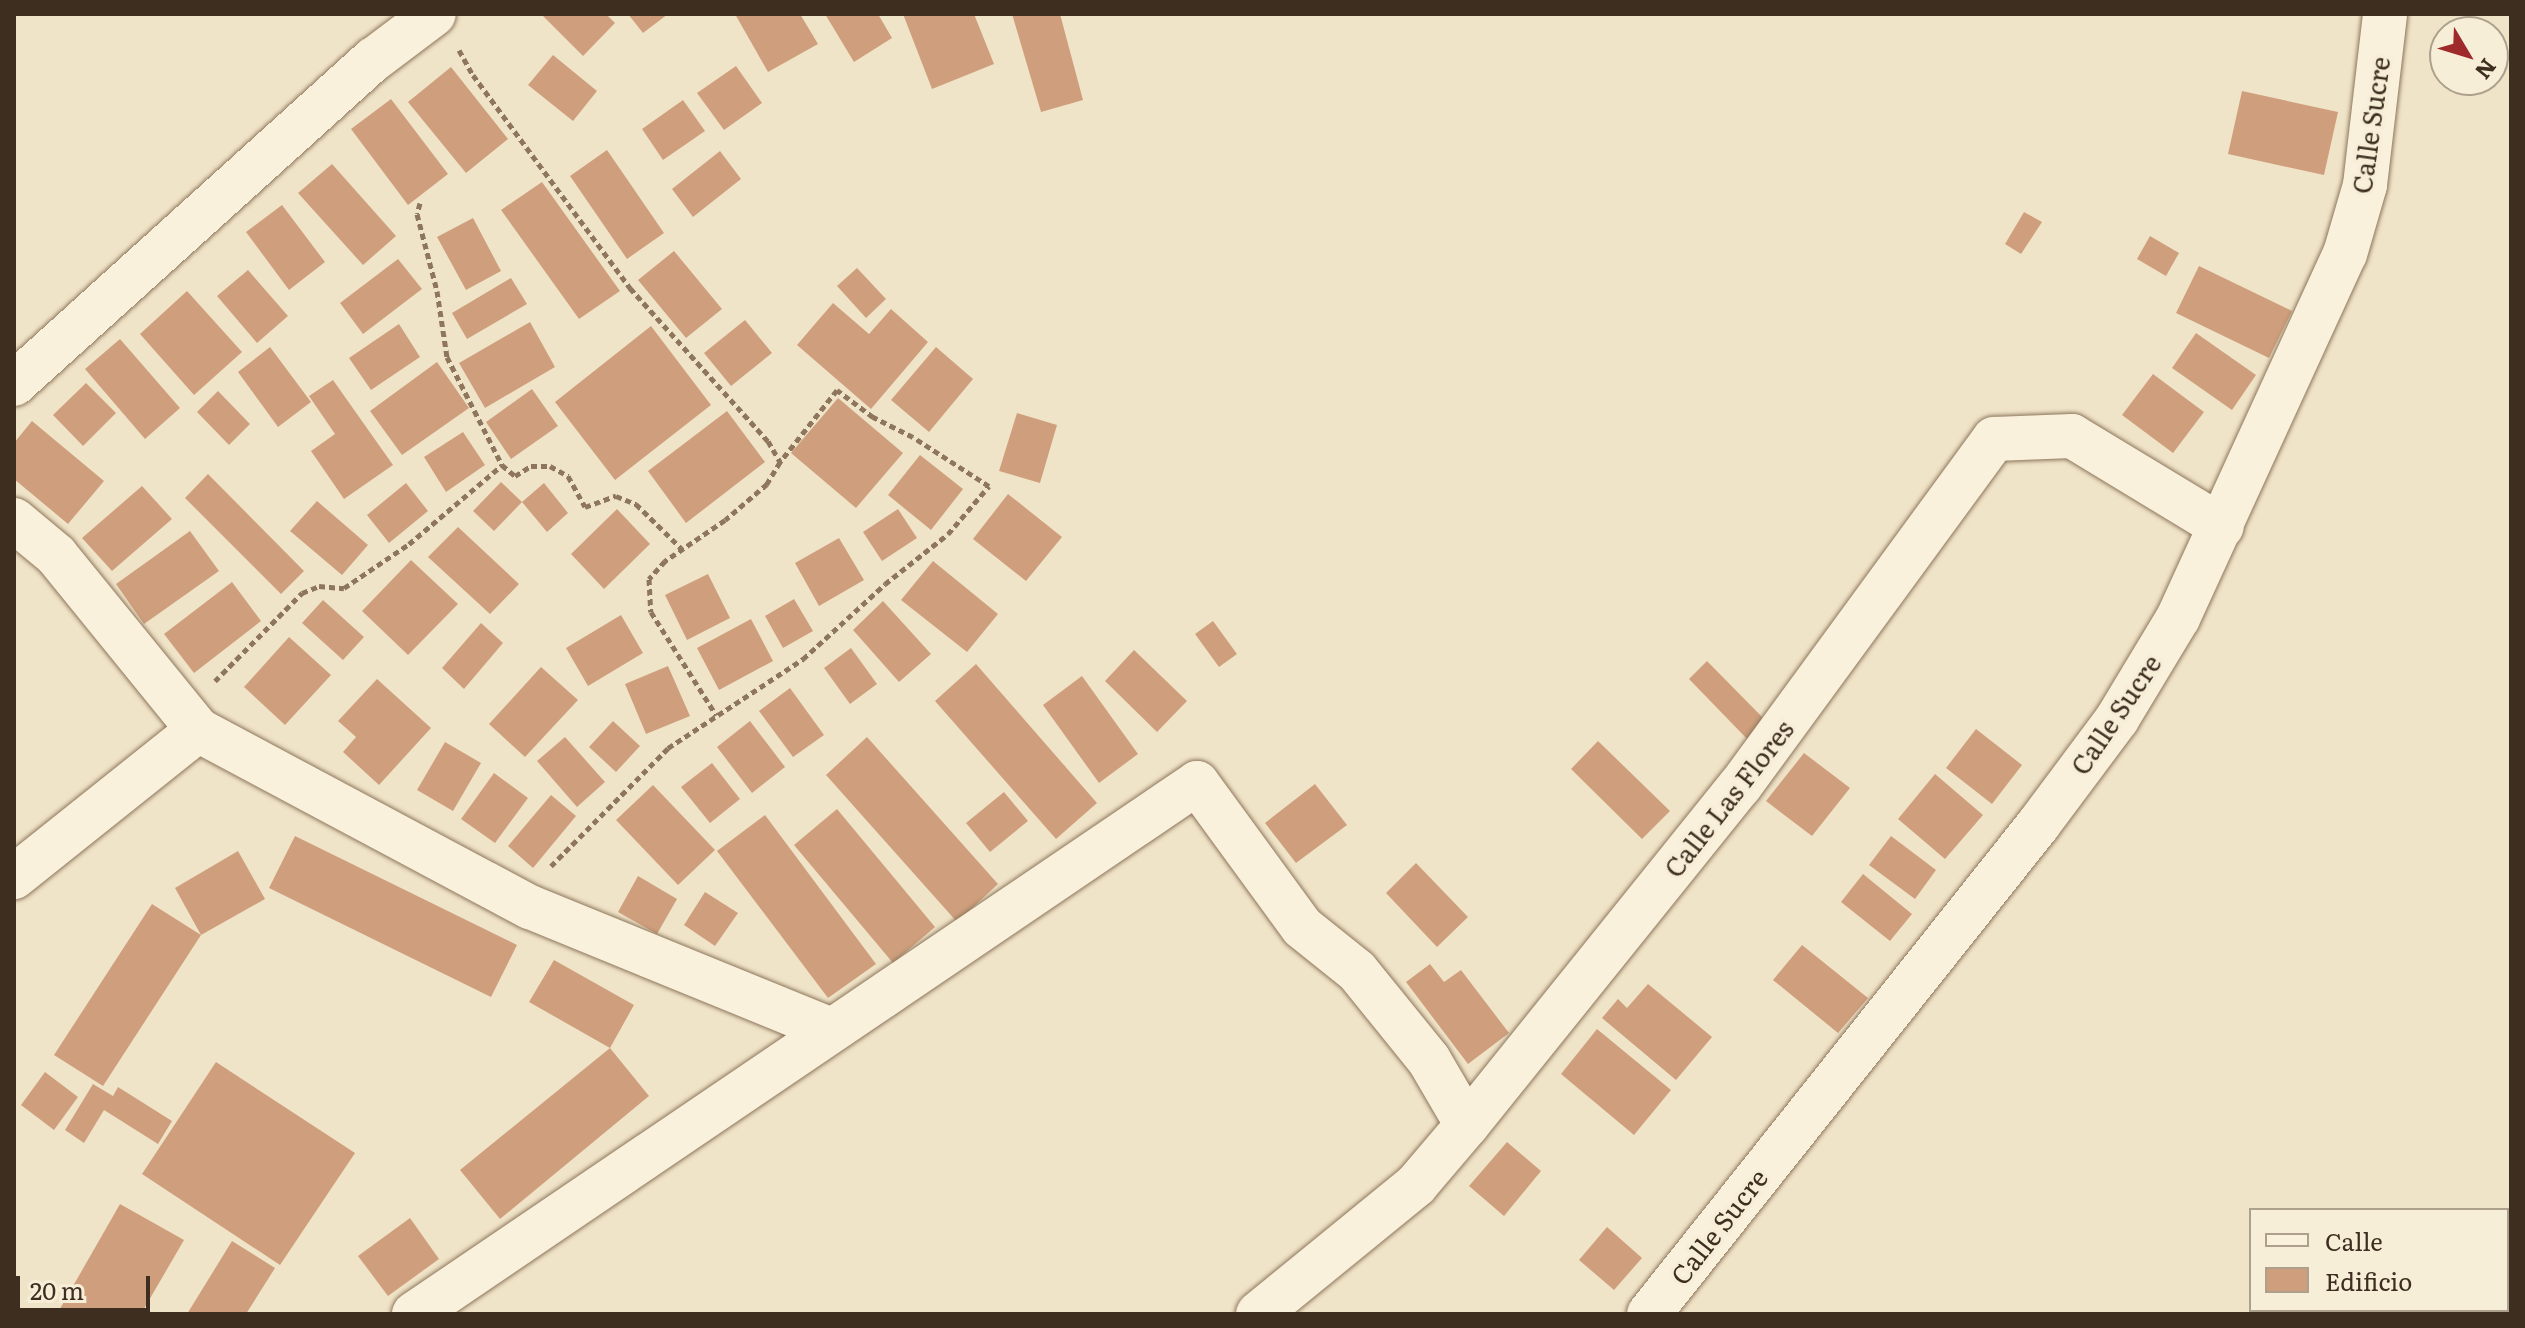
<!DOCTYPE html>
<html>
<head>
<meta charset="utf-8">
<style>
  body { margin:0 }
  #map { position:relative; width:2525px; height:1328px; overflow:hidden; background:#f0e4c8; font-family:Literata,serif }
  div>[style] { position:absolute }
  .building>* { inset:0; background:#cf9f7d }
  .path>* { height:5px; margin-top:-2.5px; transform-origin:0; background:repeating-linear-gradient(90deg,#8d765c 0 6px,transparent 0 10px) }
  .roads { filter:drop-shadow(0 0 2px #8d765c) drop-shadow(0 0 2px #8d765c) }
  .minor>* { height:44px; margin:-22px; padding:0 22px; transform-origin:22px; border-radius:22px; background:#faf1dc }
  span { translate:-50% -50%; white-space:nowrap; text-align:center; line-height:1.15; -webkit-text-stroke:7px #f7eed8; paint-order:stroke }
  .street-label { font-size:26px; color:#3d2e20 }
  .frame { position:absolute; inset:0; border:16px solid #3d2e20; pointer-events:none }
  .legend { position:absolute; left:2249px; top:1208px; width:260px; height:104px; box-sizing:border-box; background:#f7eed8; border:2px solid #ada18e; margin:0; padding:10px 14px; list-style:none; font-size:24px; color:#3d2e20 }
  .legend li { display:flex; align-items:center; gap:16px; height:40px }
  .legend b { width:40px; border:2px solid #ada18e }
  .north { position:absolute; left:2429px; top:16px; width:80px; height:80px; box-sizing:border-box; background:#f7eed8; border:2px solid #ada18e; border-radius:50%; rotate:128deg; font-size:22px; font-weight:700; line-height:32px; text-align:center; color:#3d2e20 }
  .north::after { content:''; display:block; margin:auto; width:28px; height:36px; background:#9e2a2b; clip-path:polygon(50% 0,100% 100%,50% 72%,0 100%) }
  .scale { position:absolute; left:16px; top:1276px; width:134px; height:36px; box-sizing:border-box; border:4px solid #3d2e20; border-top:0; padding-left:10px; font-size:24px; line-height:28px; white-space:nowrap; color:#3d2e20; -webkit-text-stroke:6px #f7eed8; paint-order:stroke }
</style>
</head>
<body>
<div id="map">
  <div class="building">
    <i style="clip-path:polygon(541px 14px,606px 14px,615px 23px,583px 56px)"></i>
    <i style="clip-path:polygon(628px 14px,668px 14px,643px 33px)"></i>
    <i style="clip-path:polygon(735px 14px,800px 14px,818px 44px,768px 72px)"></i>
    <i style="clip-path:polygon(825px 14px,878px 14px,892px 38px,854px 62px)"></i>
    <i style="clip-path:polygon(903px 14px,974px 14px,994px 64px,932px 89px)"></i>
    <i style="clip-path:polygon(1012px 14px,1060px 14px,1083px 100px,1041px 112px)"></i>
    <i style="clip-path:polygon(553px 55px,597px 91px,573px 121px,528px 85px)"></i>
    <i style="clip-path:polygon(736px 66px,762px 103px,724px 130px,697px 93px)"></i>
    <i style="clip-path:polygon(451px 67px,508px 139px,466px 173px,408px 102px)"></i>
    <i style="clip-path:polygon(2242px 91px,2338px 112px,2324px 175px,2228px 154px)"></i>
    <i style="clip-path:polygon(391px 99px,448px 174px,408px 205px,351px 129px)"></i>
    <i style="clip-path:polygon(683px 100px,705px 131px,663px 160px,642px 129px)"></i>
    <i style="clip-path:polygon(607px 150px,664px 233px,627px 259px,570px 176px)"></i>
    <i style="clip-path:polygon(720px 151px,741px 179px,693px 217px,672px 189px)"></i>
    <i style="clip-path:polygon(332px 164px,396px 236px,363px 265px,298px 193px)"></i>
    <i style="clip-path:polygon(542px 182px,620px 291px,579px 319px,501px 210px)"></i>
    <i style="clip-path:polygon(282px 205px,325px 262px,289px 290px,246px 232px)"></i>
    <i style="clip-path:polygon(2024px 212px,2042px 222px,2021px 254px,2005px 244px)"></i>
    <i style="clip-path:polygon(473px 218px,501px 271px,466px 290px,437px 237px)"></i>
    <i style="clip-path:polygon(2150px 236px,2179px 253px,2166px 276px,2137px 259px)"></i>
    <i style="clip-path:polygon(674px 251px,722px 309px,686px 338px,638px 280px)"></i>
    <i style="clip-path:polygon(398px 259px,422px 289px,363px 334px,340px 303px)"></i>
    <i style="clip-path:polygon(2199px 266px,2292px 311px,2269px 358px,2176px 313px)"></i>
    <i style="clip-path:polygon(857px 268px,886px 299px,866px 318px,837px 286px)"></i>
    <i style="clip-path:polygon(248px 270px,288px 316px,257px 343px,217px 296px)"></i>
    <i style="clip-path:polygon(511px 278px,527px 304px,467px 339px,452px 313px)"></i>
    <i style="clip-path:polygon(187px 291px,242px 352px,194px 395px,140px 334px)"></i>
    <i style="clip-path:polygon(833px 303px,869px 334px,891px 309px,928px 342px,871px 409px,797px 345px)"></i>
    <i style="clip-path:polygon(745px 320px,772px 353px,731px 386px,704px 353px)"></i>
    <i style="clip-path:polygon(530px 322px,555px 367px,485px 408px,459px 363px)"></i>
    <i style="clip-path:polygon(399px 324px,420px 357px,371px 390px,349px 358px)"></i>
    <i style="clip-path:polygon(651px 326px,711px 405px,615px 480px,555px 402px)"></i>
    <i style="clip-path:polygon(2196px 333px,2256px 375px,2232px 410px,2172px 368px)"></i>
    <i style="clip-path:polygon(120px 339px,180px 408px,145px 439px,85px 369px)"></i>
    <i style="clip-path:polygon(270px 347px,311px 402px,278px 427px,238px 372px)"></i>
    <i style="clip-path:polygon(936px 347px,973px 379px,929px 432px,891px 400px)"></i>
    <i style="clip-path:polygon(437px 362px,469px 408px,402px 455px,370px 411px)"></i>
    <i style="clip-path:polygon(2153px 374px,2204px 412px,2173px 453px,2122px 415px)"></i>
    <i style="clip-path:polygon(333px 380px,393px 465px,344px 499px,311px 451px,335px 434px,309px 396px)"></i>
    <i style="clip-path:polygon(86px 383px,116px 413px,83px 446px,53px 415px)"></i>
    <i style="clip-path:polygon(532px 389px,558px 426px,511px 459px,486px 422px)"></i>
    <i style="clip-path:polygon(218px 391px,250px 424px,229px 445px,197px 412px)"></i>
    <i style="clip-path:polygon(838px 398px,903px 453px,856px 508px,791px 453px)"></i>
    <i style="clip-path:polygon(727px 411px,765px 462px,686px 523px,648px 471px)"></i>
    <i style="clip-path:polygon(1017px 413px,1057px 425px,1040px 483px,999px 471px)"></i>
    <i style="clip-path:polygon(32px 421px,104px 481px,68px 524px,14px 479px,14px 443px)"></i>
    <i style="clip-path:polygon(463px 432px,485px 465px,446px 492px,424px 457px)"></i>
    <i style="clip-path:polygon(920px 455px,963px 489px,931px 530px,888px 495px)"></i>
    <i style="clip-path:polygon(208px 474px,304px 571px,281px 594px,185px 498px)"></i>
    <i style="clip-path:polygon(501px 482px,522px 502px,494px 531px,473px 511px)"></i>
    <i style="clip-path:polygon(406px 483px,428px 511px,389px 543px,367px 515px)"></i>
    <i style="clip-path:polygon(544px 483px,568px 513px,547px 532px,522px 502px)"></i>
    <i style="clip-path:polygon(142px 486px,172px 519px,112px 571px,82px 538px)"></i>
    <i style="clip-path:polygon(1008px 494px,1062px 537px,1026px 581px,973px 539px)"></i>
    <i style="clip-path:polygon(317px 501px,368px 545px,342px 575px,290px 531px)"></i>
    <i style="clip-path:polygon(617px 509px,650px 544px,604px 589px,571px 554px)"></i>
    <i style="clip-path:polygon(898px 509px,917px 538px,882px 561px,863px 532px)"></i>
    <i style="clip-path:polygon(458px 527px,519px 584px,490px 614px,428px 557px)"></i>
    <i style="clip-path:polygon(190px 531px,219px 571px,144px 624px,116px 584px)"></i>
    <i style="clip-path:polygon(839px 538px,864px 580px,819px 606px,795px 563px)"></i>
    <i style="clip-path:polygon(411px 560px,458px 604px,408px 655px,362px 611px)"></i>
    <i style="clip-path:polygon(933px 561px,998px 614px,967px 652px,901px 600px)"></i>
    <i style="clip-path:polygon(708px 574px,730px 618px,687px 640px,665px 595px)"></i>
    <i style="clip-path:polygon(232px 582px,261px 621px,194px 673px,164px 634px)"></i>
    <i style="clip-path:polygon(794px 599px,813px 631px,783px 648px,765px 616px)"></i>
    <i style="clip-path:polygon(323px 600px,364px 637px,343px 660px,302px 623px)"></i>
    <i style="clip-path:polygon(883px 601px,931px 654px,899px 682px,853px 630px)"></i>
    <i style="clip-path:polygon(621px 615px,643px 653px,588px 686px,566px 648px)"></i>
    <i style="clip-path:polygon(751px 619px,773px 661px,719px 690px,697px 648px)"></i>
    <i style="clip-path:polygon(1213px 621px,1237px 654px,1219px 667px,1195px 634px)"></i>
    <i style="clip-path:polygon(481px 623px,503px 643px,464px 689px,442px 668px)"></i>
    <i style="clip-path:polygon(289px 637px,331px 675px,285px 725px,244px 687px)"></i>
    <i style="clip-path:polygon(851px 648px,877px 684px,850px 704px,824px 668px)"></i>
    <i style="clip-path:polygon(1134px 650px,1187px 701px,1157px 732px,1105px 681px)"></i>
    <i style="clip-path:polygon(1707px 661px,1769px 724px,1750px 742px,1689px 679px)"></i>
    <i style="clip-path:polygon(976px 664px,1097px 803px,1056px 839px,935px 701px)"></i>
    <i style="clip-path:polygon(668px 666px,690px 716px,646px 734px,625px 684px)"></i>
    <i style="clip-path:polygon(541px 667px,578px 700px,525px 757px,489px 724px)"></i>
    <i style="clip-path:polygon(1082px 676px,1138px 754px,1099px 783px,1043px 705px)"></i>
    <i style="clip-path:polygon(377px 679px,431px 728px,379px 785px,343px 752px,356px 737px,338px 721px)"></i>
    <i style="clip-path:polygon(790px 688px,824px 735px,793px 757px,759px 711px)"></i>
    <i style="clip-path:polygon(613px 721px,640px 746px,616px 772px,589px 747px)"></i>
    <i style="clip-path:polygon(750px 721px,785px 767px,752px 793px,717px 747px)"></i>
    <i style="clip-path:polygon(1976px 729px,2022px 765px,1992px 804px,1946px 768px)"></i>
    <i style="clip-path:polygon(565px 737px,605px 782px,577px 807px,537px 761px)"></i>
    <i style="clip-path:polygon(867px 737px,998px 884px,957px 922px,826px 775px)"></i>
    <i style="clip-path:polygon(1598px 741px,1670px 811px,1642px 839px,1571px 769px)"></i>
    <i style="clip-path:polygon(445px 742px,481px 763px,453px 811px,417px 790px)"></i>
    <i style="clip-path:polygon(1804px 753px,1850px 788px,1812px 836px,1766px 801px)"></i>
    <i style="clip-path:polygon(712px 763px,740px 799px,710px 823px,681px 787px)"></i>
    <i style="clip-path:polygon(494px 773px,528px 798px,495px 843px,461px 819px)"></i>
    <i style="clip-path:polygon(1935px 774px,1983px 815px,1945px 859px,1898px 819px)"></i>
    <i style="clip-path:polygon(1315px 784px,1347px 825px,1296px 863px,1265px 823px)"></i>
    <i style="clip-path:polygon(653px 785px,715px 850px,678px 885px,616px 820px)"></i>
    <i style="clip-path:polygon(1004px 792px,1028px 821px,990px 852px,966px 823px)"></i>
    <i style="clip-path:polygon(551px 795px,576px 816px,533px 868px,508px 846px)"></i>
    <i style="clip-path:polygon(837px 809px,935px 927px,893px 963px,794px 845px)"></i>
    <i style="clip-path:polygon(765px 815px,876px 964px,828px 998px,717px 851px)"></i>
    <i style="clip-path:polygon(295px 836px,517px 945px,491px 997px,269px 888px)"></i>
    <i style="clip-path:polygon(1891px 836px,1936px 870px,1915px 899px,1869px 865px)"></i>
    <i style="clip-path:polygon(238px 851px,265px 899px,201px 935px,175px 888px)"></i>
    <i style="clip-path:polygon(1416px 863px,1468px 917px,1437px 947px,1386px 893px)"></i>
    <i style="clip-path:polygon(1863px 874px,1912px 914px,1890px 941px,1841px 902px)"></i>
    <i style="clip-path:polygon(638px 876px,677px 899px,657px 934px,618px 912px)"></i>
    <i style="clip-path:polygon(705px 892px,738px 913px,715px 946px,684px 925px)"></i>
    <i style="clip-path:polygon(152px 904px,201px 935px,103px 1086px,54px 1055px)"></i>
    <i style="clip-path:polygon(1802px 945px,1868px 998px,1838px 1033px,1773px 980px)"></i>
    <i style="clip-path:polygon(554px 960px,634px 1005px,610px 1048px,529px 1002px)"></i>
    <i style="clip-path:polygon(1430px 964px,1444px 982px,1461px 970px,1509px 1033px,1468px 1064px,1406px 982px)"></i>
    <i style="clip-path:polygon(1648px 984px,1712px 1037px,1676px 1080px,1602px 1018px,1618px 999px,1627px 1008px)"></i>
    <i style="clip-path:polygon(1597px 1029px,1671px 1090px,1634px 1135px,1561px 1074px)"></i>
    <i style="clip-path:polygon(610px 1048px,649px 1096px,500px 1219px,460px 1170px)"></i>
    <i style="clip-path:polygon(216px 1062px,355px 1153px,280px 1265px,142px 1174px)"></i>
    <i style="clip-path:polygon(45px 1072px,78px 1097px,54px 1130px,21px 1105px)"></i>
    <i style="clip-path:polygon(93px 1084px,113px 1096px,118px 1087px,172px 1121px,158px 1144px,104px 1110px,84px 1143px,65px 1130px)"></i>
    <i style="clip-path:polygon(1507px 1142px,1541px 1171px,1504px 1216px,1469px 1186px)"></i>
    <i style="clip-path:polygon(120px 1204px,184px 1240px,141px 1314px,57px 1314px)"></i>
    <i style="clip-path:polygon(410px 1218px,439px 1259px,388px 1296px,358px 1256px)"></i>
    <i style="clip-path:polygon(1607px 1227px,1642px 1258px,1614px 1290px,1579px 1260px)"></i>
    <i style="clip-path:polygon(232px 1241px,275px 1268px,246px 1314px,187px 1314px)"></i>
  </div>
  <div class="path">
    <i style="left:459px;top:50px;width:29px;rotate:61deg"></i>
    <i style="left:473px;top:75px;width:265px;rotate:53.6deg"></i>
    <i style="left:630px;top:288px;width:206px;rotate:48deg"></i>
    <i style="left:768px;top:441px;width:24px;rotate:60deg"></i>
    <i style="left:780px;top:462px;width:26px;rotate:121deg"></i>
    <i style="left:767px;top:484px;width:55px;rotate:139.4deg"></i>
    <i style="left:725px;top:520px;width:73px;rotate:145.7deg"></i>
    <i style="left:665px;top:561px;width:24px;rotate:132deg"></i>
    <i style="left:649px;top:579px;width:33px;rotate:87deg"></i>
    <i style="left:651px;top:612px;width:122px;rotate:57.7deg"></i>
    <i style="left:420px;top:203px;width:11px;rotate:105deg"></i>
    <i style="left:417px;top:214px;width:80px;rotate:75.4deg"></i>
    <i style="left:437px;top:291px;width:67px;rotate:81.4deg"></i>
    <i style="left:447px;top:357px;width:121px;rotate:63deg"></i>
    <i style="left:215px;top:681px;width:124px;rotate:-45.3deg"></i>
    <i style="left:302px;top:593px;width:18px;rotate:-22deg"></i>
    <i style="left:319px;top:586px;width:25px;rotate:5deg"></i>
    <i style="left:344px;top:588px;width:78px;rotate:-34.1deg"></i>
    <i style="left:409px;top:544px;width:122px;rotate:-40.3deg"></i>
    <i style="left:502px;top:465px;width:17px;rotate:40deg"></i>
    <i style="left:515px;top:476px;width:19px;rotate:-32deg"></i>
    <i style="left:531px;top:466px;width:19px"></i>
    <i style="left:550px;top:466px;width:21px;rotate:29deg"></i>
    <i style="left:568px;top:476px;width:35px;rotate:61deg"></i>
    <i style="left:585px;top:507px;width:33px;rotate:-20deg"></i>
    <i style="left:616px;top:496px;width:22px;rotate:22deg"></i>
    <i style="left:636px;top:504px;width:64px;rotate:44.4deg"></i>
    <i style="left:551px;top:866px;width:166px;rotate:-45.2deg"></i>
    <i style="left:668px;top:748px;width:162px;rotate:-33.4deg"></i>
    <i style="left:803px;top:659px;width:111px;rotate:-42.4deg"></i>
    <i style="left:885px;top:584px;width:80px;rotate:-38.4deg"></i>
    <i style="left:948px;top:534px;width:63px;rotate:-49.5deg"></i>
    <i style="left:989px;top:486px;width:90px;rotate:-147.2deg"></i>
    <i style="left:913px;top:437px;width:45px;rotate:-153.4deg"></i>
    <i style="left:873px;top:417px;width:45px;rotate:-143.1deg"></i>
    <i style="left:837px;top:390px;width:92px;rotate:128.4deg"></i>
  </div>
  <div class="roads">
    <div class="minor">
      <i style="left:14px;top:384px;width:484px;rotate:-42.1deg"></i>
      <i style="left:373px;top:60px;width:76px;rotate:-37deg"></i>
      <i style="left:14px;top:520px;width:55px;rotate:39.8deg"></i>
      <i style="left:56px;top:555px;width:225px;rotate:50.9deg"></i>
      <i style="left:198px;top:730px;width:376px;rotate:28.1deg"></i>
      <i style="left:530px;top:907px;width:325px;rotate:22.2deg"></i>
      <i style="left:14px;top:877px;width:236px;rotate:-38.6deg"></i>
      <i style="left:414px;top:1314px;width:946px;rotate:-34.14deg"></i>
      <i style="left:1197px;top:783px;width:178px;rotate:53.9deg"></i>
      <i style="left:1302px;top:927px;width:70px;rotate:38.7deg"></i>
      <i style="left:1357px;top:971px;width:114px;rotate:51deg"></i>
      <i style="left:1429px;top:1060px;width:75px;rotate:59.7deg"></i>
      <i style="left:1258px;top:1314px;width:204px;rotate:-39.2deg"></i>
      <i style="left:1416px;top:1185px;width:79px;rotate:-49.6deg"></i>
      <i style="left:1467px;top:1125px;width:435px;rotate:-51.2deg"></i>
      <i style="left:1740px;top:786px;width:430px;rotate:-53.8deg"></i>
      <i style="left:1994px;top:439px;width:78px;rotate:-2.2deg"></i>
      <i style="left:2072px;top:436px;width:175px;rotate:31.2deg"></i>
      <i style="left:1649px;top:1314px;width:625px;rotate:-51.5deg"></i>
      <i style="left:2038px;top:825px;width:132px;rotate:-53.3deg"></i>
      <i style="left:2117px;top:719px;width:118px;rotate:-58.9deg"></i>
      <i style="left:2178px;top:618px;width:400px;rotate:-65.4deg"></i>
      <i style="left:2345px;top:254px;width:72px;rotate:-73.8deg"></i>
      <i style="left:2365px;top:185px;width:172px;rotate:-83.3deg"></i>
    </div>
  </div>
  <div class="street-label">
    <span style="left:2370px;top:125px;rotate:-82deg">Calle Sucre</span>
    <span style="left:2115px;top:714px;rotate:-56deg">Calle Sucre</span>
    <span style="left:1728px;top:798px;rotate:-52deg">Calle Las Flores</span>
    <span style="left:1718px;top:1226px;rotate:-52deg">Calle Sucre</span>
  </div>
  <div class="frame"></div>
  <ul class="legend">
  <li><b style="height:10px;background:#faf1dc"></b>Calle</li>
  <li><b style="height:22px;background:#cf9f7d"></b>Edificio</li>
  </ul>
  <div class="north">N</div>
  <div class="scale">20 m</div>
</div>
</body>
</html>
